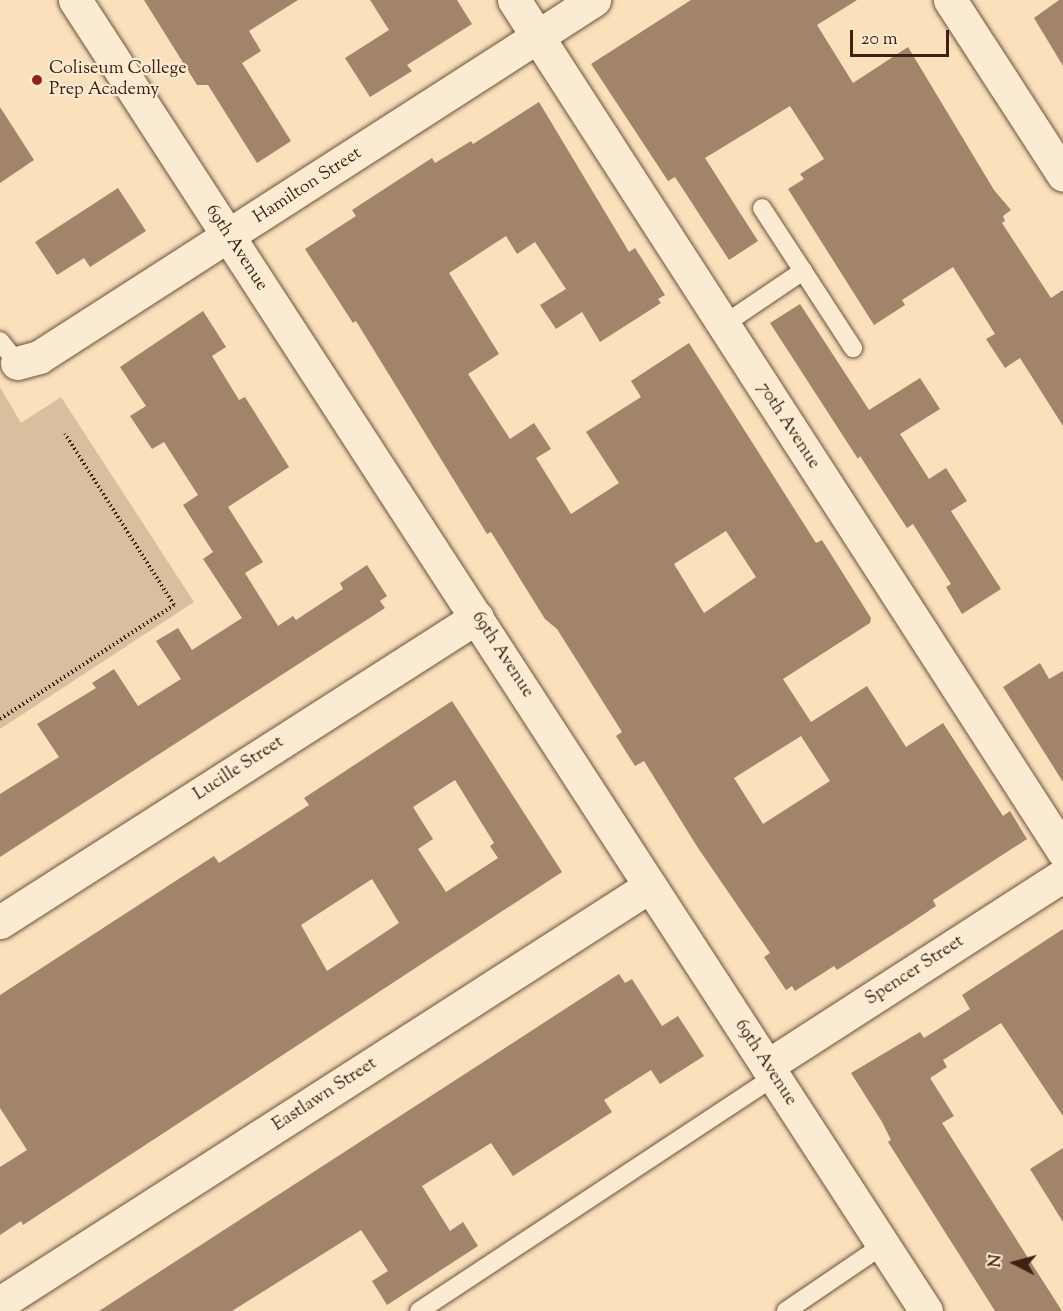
<!DOCTYPE html>
<html>
<head>
<meta charset="utf-8">
<style>
  body { margin:0 }
  #map { position:relative; width:1063px; height:1311px; overflow:hidden; background:#fae0bb; font-family:"Sorts Mill Goudy",serif }
  div>[style] { position:absolute }
  .green>* { inset:0; background:#dabf9e }
  .building>* { inset:0; background:#a1846a }
  .path>* { height:4px; margin-top:-2px; transform-origin:0; background:repeating-linear-gradient(90deg,#402013 0 1.5px,transparent 0 4.5px) }
  .roads { filter:drop-shadow(0 0 2px #6e503d) drop-shadow(0 0 2px #6e503d) }
  .service>* { height:18px; margin:-9px; padding:0 9px; transform-origin:9px; border-radius:9px; background:#fcebd3 }
  .minor>* { height:33px; margin:-16.5px; padding:0 16.5px; transform-origin:16.5px; border-radius:16.5px; background:#fcebd3 }
  .dots>* { width:16px; height:16px; translate:-50% -50%; box-sizing:border-box; border:3px solid #fcebd3; border-radius:50% }
  span { translate:-50% -50%; white-space:nowrap; text-align:center; line-height:1.15; -webkit-text-stroke:4.5px #fcebd3; paint-order:stroke }
  .poi-label { font-size:18px; color:#402013 }
  .left { translate:0 -50%; text-align:left }
  .street-label { font-size:18px; color:#402013 }
  .north { position:absolute; left:985px; top:1233px; width:60px; height:60px; -webkit-text-stroke:4px #fcebd3; paint-order:stroke; rotate:276deg; font-size:16px; font-weight:700; line-height:24px; text-align:center; color:#402013 }
  .north::after { content:''; display:block; margin:auto; width:21px; height:27px; background:#402013; clip-path:polygon(50% 0,100% 100%,50% 72%,0 100%) }
  .scale { position:absolute; left:850px; top:30px; width:99px; height:27px; box-sizing:border-box; border:3px solid #402013; border-top:0; padding-left:8px; font-size:18px; line-height:21px; white-space:nowrap; color:#402013; -webkit-text-stroke:4px #fcebd3; paint-order:stroke }
</style>
</head>
<body>
<div id="map">
  <div class="green">
    <i style="clip-path:polygon(0 387px,21px 423px,61px 397px,194px 602px,0 729px)"></i>
  </div>
  <div class="building">
    <i style="clip-path:polygon(144px 0,298px 0,249px 31px,261px 51px,242px 63px,291px 141px,257px 163px,208px 85px,197px 85px)"></i>
    <i style="clip-path:polygon(370px 0,457px 0,472px 24px,407px 65px,412px 71px,370px 97px,345px 58px,389px 30px)"></i>
    <i style="clip-path:polygon(691px 0,857px 0,817px 25px,853px 83px,908px 47px,994px 190px,1011px 210px,1003px 216px,1005px 221px,1002px 223px,1051px 298px,1063px 290px,1063px 426px,1020px 358px,1005px 368px,986px 339px,995px 334px,953px 267px,902px 300px,905px 305px,874px 325px,788px 189px,804px 179px,800px 174px,824px 159px,790px 106px,705px 158px,758px 241px,729px 260px,675px 177px,668px 181px,591px 64px)"></i>
    <i style="clip-path:polygon(1059px 0,1063px 0,1063px 66px,1034px 18px)"></i>
    <i style="clip-path:polygon(evenodd,539px 102px,629px 252px,635px 248px,665px 295px,658px 299px,661px 303px,600px 342px,582px 312px,556px 329px,540px 305px,566px 289px,535px 242px,517px 254px,506px 236px,449px 273px,499px 354px,468px 374px,510px 439px,534px 423px,551px 449px,536px 458px,571px 514px,619px 483px,586px 432px,641px 397px,631px 381px,689px 343px,816px 543px,822px 540px,871px 618px,870px 623px,783px 679px,811px 722px,867px 686px,906px 747px,943px 723px,1003px 816px,1010px 811px,1027px 839px,933px 900px,936px 906px,906px 926px,837px 970px,834px 966px,795px 991px,792px 986px,786px 990px,764px 957px,770px 953px,698px 848px,644px 761px,635px 766px,616px 736px,622px 732px,557px 629px,545px 619px,491px 532px,487px 534px,356px 321px,353px 323px,305px 249px,356px 216px,352px 210px,432px 158px,435px 163px,471px 141px,473px 144px,539px 102px,726px 531px,756px 577px,704px 613px,674px 564px,726px 531px,539px 102px,801px 736px,830px 781px,763px 824px,734px 778px,801px 736px)"></i>
    <i style="clip-path:polygon(0 107px,34px 160px,0 183px)"></i>
    <i style="clip-path:polygon(118px 188px,146px 231px,90px 267px,84px 258px,57px 275px,35px 242px)"></i>
    <i style="clip-path:polygon(800px 304px,869px 410px,920px 378px,940px 409px,900px 434px,929px 479px,946px 468px,967px 501px,951px 511px,1001px 589px,962px 614px,946px 587px,951px 584px,913px 524px,907px 528px,860px 456px,858px 459px,770px 323px)"></i>
    <i style="clip-path:polygon(203px 311px,226px 347px,212px 356px,239px 400px,245px 397px,289px 467px,228px 507px,263px 562px,245px 573px,278px 626px,293px 616px,296px 620px,343px 589px,340px 583px,367px 565px,387px 596px,380px 601px,385px 608px,0 857px,0 794px,59px 757px,37px 724px,96px 688px,92px 683px,114px 669px,138px 706px,181px 679px,156px 641px,178px 628px,192px 650px,242px 618px,203px 559px,213px 552px,183px 505px,198px 495px,164px 442px,152px 449px,130px 416px,146px 406px,120px 367px)"></i>
    <i style="clip-path:polygon(1040px 663px,1049px 679px,1063px 671px,1063px 782px,1003px 687px)"></i>
    <i style="clip-path:polygon(evenodd,452px 701px,562px 872px,101px 1174px,23px 1225px,21px 1221px,0 1235px,0 1167px,27px 1150px,0 1108px,0 995px,214px 856px,219px 863px,309px 805px,304px 798px,452px 701px,455px 780px,494px 843px,490px 846px,498px 858px,446px 892px,418px 849px,433px 839px,413px 807px,455px 780px,452px 701px,372px 879px,399px 923px,327px 971px,301px 925px,372px 879px)"></i>
    <i style="clip-path:polygon(1063px 929px,1063px 1116px,1001px 1023px,943px 1060px,947px 1067px,930px 1078px,954px 1116px,942px 1123px,1062px 1311px,995px 1311px,888px 1142px,891px 1140px,882px 1122px,851px 1073px,920px 1032px,924px 1038px,970px 1009px,962px 995px)"></i>
    <i style="clip-path:polygon(619px 974px,625px 983px,632px 979px,662px 1026px,678px 1016px,704px 1056px,660px 1084px,651px 1070px,604px 1100px,612px 1112px,513px 1176px,491px 1143px,422px 1186px,450px 1231px,463px 1222px,478px 1246px,387px 1305px,372px 1281px,388px 1271px,361px 1230px,232px 1311px,99px 1311px)"></i>
    <i style="clip-path:polygon(1063px 1148px,1063px 1222px,1030px 1169px)"></i>
  </div>
  <div class="path">
    <i style="left:0;top:719px;width:208px;rotate:-33.2deg"></i>
    <i style="left:174px;top:605px;width:203px;rotate:-122.5deg"></i>
  </div>
  <div class="roads">
    <div class="service">
      <i style="left:803px;top:271px;width:92px;rotate:57deg"></i>
      <i style="left:723px;top:325px;width:97px;rotate:-34deg"></i>
      <i style="left:803px;top:271px;width:75px;rotate:-123.1deg"></i>
      <i style="left:0;top:341px;width:28px;rotate:52deg"></i>
      <i style="left:419px;top:1311px;width:425px;rotate:-33.4deg"></i>
      <i style="left:786px;top:1311px;width:117px;rotate:-34.2deg"></i>
    </div>
    <div class="minor">
      <i style="left:75px;top:0;width:1563px;rotate:57.01deg"></i>
      <i style="left:514px;top:0;width:1013px;rotate:57.17deg"></i>
      <i style="left:950px;top:0;width:208px;rotate:57.1deg"></i>
      <i style="left:17px;top:363px;width:23px;rotate:-15deg"></i>
      <i style="left:39px;top:357px;width:660px;rotate:-32.75deg"></i>
      <i style="left:0;top:922px;width:566px;rotate:-32.6deg"></i>
      <i style="left:767px;top:1066px;width:352px;rotate:-32.8deg"></i>
      <i style="left:0;top:1303px;width:772px;rotate:-32.68deg"></i>
    </div>
  </div>
  <div class="dots">
    <i style="left:37px;top:80px;background:#8f2418"></i>
  </div>
  <div class="poi-label">
    <span class="left" style="left:49px;top:80px">Coliseum College<br>Prep Academy</span>
  </div>
  <div class="street-label">
    <span style="left:308px;top:186px;rotate:-33deg">Hamilton Street</span>
    <span style="left:236px;top:248px;rotate:57deg">69th Avenue</span>
    <span style="left:788px;top:426px;rotate:57deg">70th Avenue</span>
    <span style="left:502px;top:655px;rotate:57deg">69th Avenue</span>
    <span style="left:239px;top:769px;rotate:-33deg">Lucille Street</span>
    <span style="left:915px;top:971px;rotate:-33deg">Spencer Street</span>
    <span style="left:765px;top:1063px;rotate:57deg">69th Avenue</span>
    <span style="left:325px;top:1095px;rotate:-33deg">Eastlawn Street</span>
  </div>
  <div class="north">N</div>
  <div class="scale">20 m</div>
</div>
</body>
</html>
